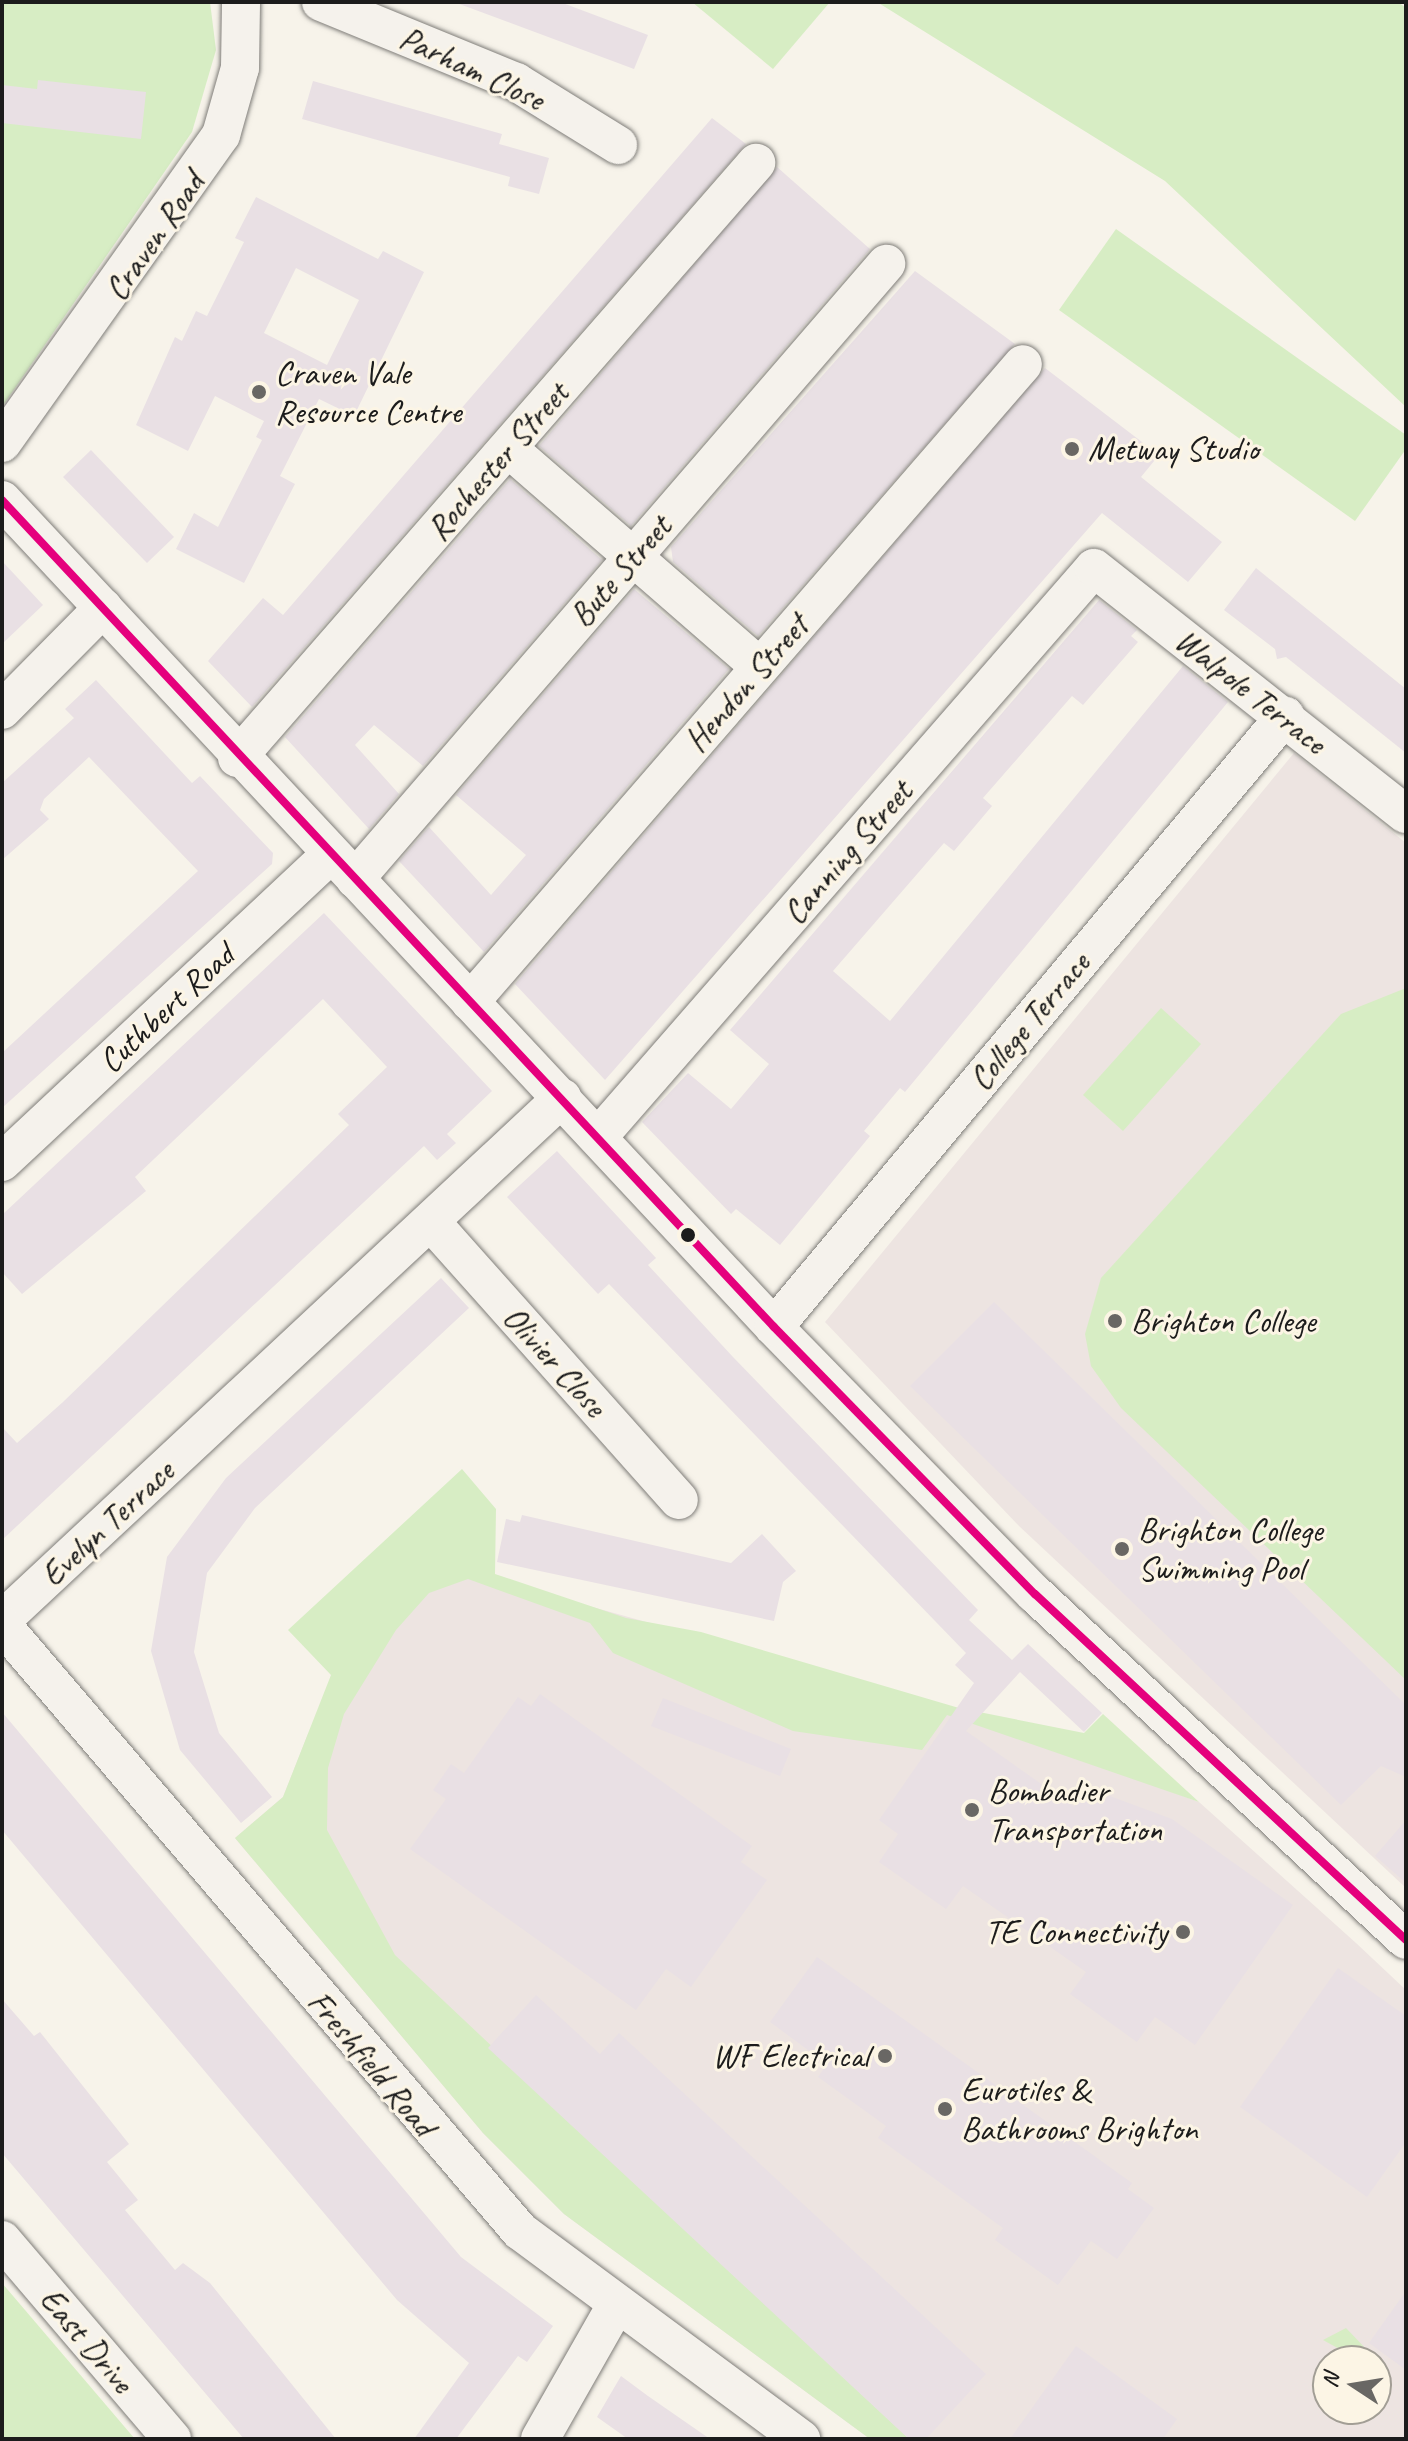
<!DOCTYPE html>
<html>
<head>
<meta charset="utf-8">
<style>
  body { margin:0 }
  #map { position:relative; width:1408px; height:2441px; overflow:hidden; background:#f7f3ea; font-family:Caveat,sans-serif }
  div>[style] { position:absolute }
  .built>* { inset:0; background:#ede4e1 }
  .green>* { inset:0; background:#d7edc4 }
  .building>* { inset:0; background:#e9e0e4 }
  .roads { filter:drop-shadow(0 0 2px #7f7d79) drop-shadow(0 0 2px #7f7d79) }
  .street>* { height:38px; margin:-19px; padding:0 19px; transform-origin:19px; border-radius:19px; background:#f5f2ec }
  .bus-1>* { height:8px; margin:-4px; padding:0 4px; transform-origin:4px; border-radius:4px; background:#e5007d }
  .dots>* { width:22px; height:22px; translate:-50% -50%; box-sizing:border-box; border:4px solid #fcf5e5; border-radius:50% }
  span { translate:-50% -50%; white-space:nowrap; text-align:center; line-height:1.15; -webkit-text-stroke:6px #fcf5e5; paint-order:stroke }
  .street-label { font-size:34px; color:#1c1c1c }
  .poi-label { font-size:34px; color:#1c1c1c }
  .left { translate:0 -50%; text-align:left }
  .right { translate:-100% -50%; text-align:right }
  .frame { position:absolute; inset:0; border:4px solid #1c1c1c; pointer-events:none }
  .north { position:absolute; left:1312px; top:2345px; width:80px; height:80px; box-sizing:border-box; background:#fcf5e5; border:2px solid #a29e95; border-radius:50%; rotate:282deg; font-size:22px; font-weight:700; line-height:32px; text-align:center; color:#1c1c1c }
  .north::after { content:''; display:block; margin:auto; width:28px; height:36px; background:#696764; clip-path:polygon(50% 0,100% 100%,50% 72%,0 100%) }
</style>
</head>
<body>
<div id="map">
  <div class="built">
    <i style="clip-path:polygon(1294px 753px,1406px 843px,1406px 1888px,1019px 1526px,825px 1322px)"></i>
    <i style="clip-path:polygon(evenodd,474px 1574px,909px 1695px,1199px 1802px,1356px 1943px,1406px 1990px,1406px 2439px,870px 2439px,564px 2214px,483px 2133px,235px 1838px,283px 1797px,308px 1734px,424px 1579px,474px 1574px,1328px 2361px,1376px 2361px,1376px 2409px,1328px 2409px,1328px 2361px)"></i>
  </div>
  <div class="green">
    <i style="clip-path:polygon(2px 2px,210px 2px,216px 50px,192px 132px,2px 407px)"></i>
    <i style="clip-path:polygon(692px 2px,830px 2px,773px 69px)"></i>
    <i style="clip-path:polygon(877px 2px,1398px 2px,1406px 8px,1406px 407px,1165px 181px)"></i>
    <i style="clip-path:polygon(1116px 229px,1406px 435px,1406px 449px,1355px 521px,1059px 310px)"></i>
    <i style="clip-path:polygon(1406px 988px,1406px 1680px,1121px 1408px,1091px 1366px,1085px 1334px,1101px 1278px,1341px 1014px)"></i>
    <i style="clip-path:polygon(1161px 1008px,1201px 1044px,1123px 1131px,1083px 1095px)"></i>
    <i style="clip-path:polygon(462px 1469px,496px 1509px,495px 1574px,626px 1618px,701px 1632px,959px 1708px,1084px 1733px,1103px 1714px,1199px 1802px,947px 1715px,922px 1750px,793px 1731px,613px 1653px,590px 1623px,468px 1579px,429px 1593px,396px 1630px,344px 1714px,328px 1768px,327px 1830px,395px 1955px,909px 2439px,870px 2439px,564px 2214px,483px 2133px,235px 1838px,283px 1797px,331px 1675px,288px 1630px)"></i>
    <i style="clip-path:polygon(2px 2283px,135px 2439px,2px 2439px)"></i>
    <i style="clip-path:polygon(1346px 2328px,1368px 2351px,1361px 2361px,1323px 2340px)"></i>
  </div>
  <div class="building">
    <i style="clip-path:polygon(454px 2px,560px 2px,648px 35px,634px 69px)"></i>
    <i style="clip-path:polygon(38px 80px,146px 92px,141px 139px,2px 123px,2px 85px,37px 89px)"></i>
    <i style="clip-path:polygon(313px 81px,502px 134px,499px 144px,549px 158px,539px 194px,508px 186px,510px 177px,302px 119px)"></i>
    <i style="clip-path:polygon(712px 118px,746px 144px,252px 707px,208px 661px,263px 598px,283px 615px)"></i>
    <i style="clip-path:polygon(777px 167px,870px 249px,631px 526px,539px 446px)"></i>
    <i style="clip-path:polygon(evenodd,256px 197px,378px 259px,383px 251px,424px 272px,354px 416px,319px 399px,280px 476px,295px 484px,244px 583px,176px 549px,194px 513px,218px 527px,262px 440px,256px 437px,264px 421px,215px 396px,188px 451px,136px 425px,175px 337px,182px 341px,196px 311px,207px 316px,244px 242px,235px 238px,256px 197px,296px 268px,359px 300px,327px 365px,264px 333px,296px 268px)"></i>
    <i style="clip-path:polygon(915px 271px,1015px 344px,758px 636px,673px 562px,671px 547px)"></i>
    <i style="clip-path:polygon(1045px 368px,1159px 455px,1141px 477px,1222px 542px,1188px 582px,1102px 513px,605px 1080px,515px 984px)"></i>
    <i style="clip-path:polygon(91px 450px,174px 537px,147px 563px,63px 477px)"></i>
    <i style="clip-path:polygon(510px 479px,602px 560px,423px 766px,374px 725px,355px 745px,399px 794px,369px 829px,285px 737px)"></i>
    <i style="clip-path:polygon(2px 561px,43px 605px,2px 644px)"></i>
    <i style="clip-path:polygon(1256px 568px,1406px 689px,1406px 753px,1286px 657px,1277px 659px,1275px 649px,1224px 610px)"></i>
    <i style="clip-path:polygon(634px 589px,729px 669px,484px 952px,399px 861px,429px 827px,491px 895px,526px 855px,456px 795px)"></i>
    <i style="clip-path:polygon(1099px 600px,1137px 630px,1131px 636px,1138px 642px,1083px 705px,1072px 696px,983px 798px,992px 806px,954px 851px,944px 843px,833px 971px,890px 1021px,1183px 666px,1228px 702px,905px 1092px,900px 1088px,864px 1131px,870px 1136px,780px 1245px,736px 1209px,731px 1214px,642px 1122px,688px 1073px,731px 1109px,769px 1064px,730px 1030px)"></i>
    <i style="clip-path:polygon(96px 680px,192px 783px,200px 776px,254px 833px,273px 853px,272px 864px,2px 1108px,2px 1053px,198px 871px,89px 757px,44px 799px,40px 810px,49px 819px,2px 860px,2px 783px,74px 718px,65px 709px)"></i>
    <i style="clip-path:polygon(324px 913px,492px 1091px,447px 1134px,456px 1143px,437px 1160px,424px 1146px,2px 1540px,2px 1427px,17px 1443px,63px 1402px,349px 1125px,338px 1114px,387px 1067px,323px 999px,135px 1177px,146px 1191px,22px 1294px,2px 1272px,2px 1215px)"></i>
    <i style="clip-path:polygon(557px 1151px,656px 1258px,648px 1265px,733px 1357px,978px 1610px,969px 1620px,1012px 1660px,1028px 1644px,1102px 1713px,1084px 1732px,1020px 1672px,966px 1731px,1074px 1807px,1088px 1788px,1172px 1819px,1293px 1905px,1195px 2045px,1155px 2017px,1137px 2042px,1070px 1994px,1086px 1972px,963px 1886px,946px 1909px,879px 1862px,898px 1834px,879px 1820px,974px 1683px,955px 1665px,966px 1653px,609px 1284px,598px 1294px,507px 1197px)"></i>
    <i style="clip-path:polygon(441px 1278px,469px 1308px,255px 1508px,207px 1573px,194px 1652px,219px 1733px,272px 1797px,241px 1823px,180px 1750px,151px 1651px,167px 1557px,226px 1478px)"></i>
    <i style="clip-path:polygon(994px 1302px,1406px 1705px,1406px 1777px,1381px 1766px,1341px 1805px,910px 1386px)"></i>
    <i style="clip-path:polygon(522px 1515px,731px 1563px,762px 1534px,796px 1571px,783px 1582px,774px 1621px,497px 1562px,506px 1519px,520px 1522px)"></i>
    <i style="clip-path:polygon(540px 1694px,752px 1846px,741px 1862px,767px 1880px,691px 1987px,666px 1969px,636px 2010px,410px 1849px,446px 1799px,433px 1790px,451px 1764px,464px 1773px,518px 1697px,531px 1706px)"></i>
    <i style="clip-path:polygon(663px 1698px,791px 1749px,780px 1776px,651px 1726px)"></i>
    <i style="clip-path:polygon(2px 1712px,461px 2257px,553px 2326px,527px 2362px,518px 2356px,456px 2439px,414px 2439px,469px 2363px,397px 2300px,2px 1830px)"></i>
    <i style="clip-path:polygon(1406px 1820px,1406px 1883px,1375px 1856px)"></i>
    <i style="clip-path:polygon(817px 1957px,1132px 2183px,1128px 2189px,1154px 2208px,1117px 2259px,1091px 2241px,1058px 2285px,995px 2240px,1003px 2228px,878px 2138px,886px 2126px,818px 2077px,827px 2064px,770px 2022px)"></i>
    <i style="clip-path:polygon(1338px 1968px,1406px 2016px,1406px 2142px,1367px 2197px,1240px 2107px)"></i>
    <i style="clip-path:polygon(536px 1995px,600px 2054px,619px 2033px,986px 2374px,926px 2439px,909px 2439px,488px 2048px)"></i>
    <i style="clip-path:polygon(2px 1999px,34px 2036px,40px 2032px,129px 2144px,107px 2162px,138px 2200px,125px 2210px,175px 2270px,183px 2263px,210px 2283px,336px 2439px,244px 2439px,2px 2153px)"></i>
    <i style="clip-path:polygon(1406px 2291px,1406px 2370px,1369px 2343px)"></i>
    <i style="clip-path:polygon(1076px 2346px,1177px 2419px,1163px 2439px,1010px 2439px)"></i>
    <i style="clip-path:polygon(621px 2376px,648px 2396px,710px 2439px,628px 2439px,597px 2417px)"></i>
  </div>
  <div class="roads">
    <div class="street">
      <i style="left:321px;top:2px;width:211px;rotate:22.3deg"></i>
      <i style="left:516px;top:82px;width:120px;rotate:31.7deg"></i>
      <i style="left:2px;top:443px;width:378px;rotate:-54.6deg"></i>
      <i style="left:221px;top:135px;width:70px;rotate:-74.2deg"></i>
      <i style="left:240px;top:68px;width:66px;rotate:-89.1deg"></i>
      <i style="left:509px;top:449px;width:332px;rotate:41deg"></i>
      <i style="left:2px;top:500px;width:1131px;rotate:46.97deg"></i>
      <i style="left:774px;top:1327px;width:373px;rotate:45.7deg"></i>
      <i style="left:1035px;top:1594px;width:507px;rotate:43deg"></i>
      <i style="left:2px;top:710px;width:144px;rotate:-45.3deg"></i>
      <i style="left:237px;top:758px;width:790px;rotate:-48.9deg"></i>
      <i style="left:355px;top:879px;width:813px;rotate:-49.19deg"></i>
      <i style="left:470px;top:1002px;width:844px;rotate:-49.08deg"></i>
      <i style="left:599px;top:1136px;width:753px;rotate:-48.93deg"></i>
      <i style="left:1094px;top:568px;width:397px;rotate:38.3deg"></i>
      <i style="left:2px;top:1162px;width:449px;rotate:-43.1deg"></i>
      <i style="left:432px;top:1223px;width:371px;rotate:48.3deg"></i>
      <i style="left:774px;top:1327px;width:797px;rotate:-50.09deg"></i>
      <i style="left:2px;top:1620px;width:766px;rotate:-42.99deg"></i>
      <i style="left:2px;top:1625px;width:797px;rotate:49.48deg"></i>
      <i style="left:520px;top:2231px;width:350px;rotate:36.5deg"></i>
      <i style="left:2px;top:2240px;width:262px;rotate:49.5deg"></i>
      <i style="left:540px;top:2439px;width:154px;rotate:-60.4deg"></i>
    </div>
  </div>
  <div class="bus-1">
    <i style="left:2px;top:500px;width:1131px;rotate:46.97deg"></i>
    <i style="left:774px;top:1327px;width:373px;rotate:45.7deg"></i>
    <i style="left:1035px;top:1594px;width:507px;rotate:43deg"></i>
  </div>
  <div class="dots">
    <i style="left:259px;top:392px;background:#696764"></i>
    <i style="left:1072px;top:449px;background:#696764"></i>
    <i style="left:688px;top:1235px;background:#1c1c1c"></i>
    <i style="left:1115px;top:1321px;background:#696764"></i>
    <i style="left:1122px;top:1549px;background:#696764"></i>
    <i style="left:972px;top:1810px;background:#696764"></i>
    <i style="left:1183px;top:1932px;background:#696764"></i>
    <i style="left:885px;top:2056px;background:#696764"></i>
    <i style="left:945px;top:2109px;background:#696764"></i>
  </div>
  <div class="street-label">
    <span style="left:472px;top:68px;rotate:25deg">Parham Close</span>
    <span style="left:154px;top:236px;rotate:-55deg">Craven Road</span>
    <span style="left:497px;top:461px;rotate:-49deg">Rochester Street</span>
    <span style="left:620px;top:571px;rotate:-49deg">Bute Street</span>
    <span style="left:746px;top:683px;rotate:-49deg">Hendon Street</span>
    <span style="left:1251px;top:691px;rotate:38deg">Walpole Terrace</span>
    <span style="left:847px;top:852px;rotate:-49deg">Canning Street</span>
    <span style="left:166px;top:1008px;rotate:-43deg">Cuthbert Road</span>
    <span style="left:1029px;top:1021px;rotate:-50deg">College Terrace</span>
    <span style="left:555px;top:1361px;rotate:48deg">Olivier Close</span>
    <span style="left:107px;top:1523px;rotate:-43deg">Evelyn Terrace</span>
    <span style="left:372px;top:2063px;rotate:50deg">Freshfield Road</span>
    <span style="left:87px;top:2340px;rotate:50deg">East Drive</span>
  </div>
  <div class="poi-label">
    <span class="left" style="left:275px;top:392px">Craven Vale<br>Resource Centre</span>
    <span class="left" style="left:1088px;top:449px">Metway Studio</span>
    <span class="left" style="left:1131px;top:1321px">Brighton College</span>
    <span class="left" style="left:1138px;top:1549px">Brighton College<br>Swimming Pool</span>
    <span class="left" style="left:988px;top:1810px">Bombadier<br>Transportation</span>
    <span class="right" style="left:1167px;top:1932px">TE Connectivity</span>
    <span class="right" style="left:869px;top:2056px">WF Electrical</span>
    <span class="left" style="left:961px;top:2109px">Eurotiles &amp;<br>Bathrooms Brighton</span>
  </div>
  <div class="frame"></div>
  <div class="north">N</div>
</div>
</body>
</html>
